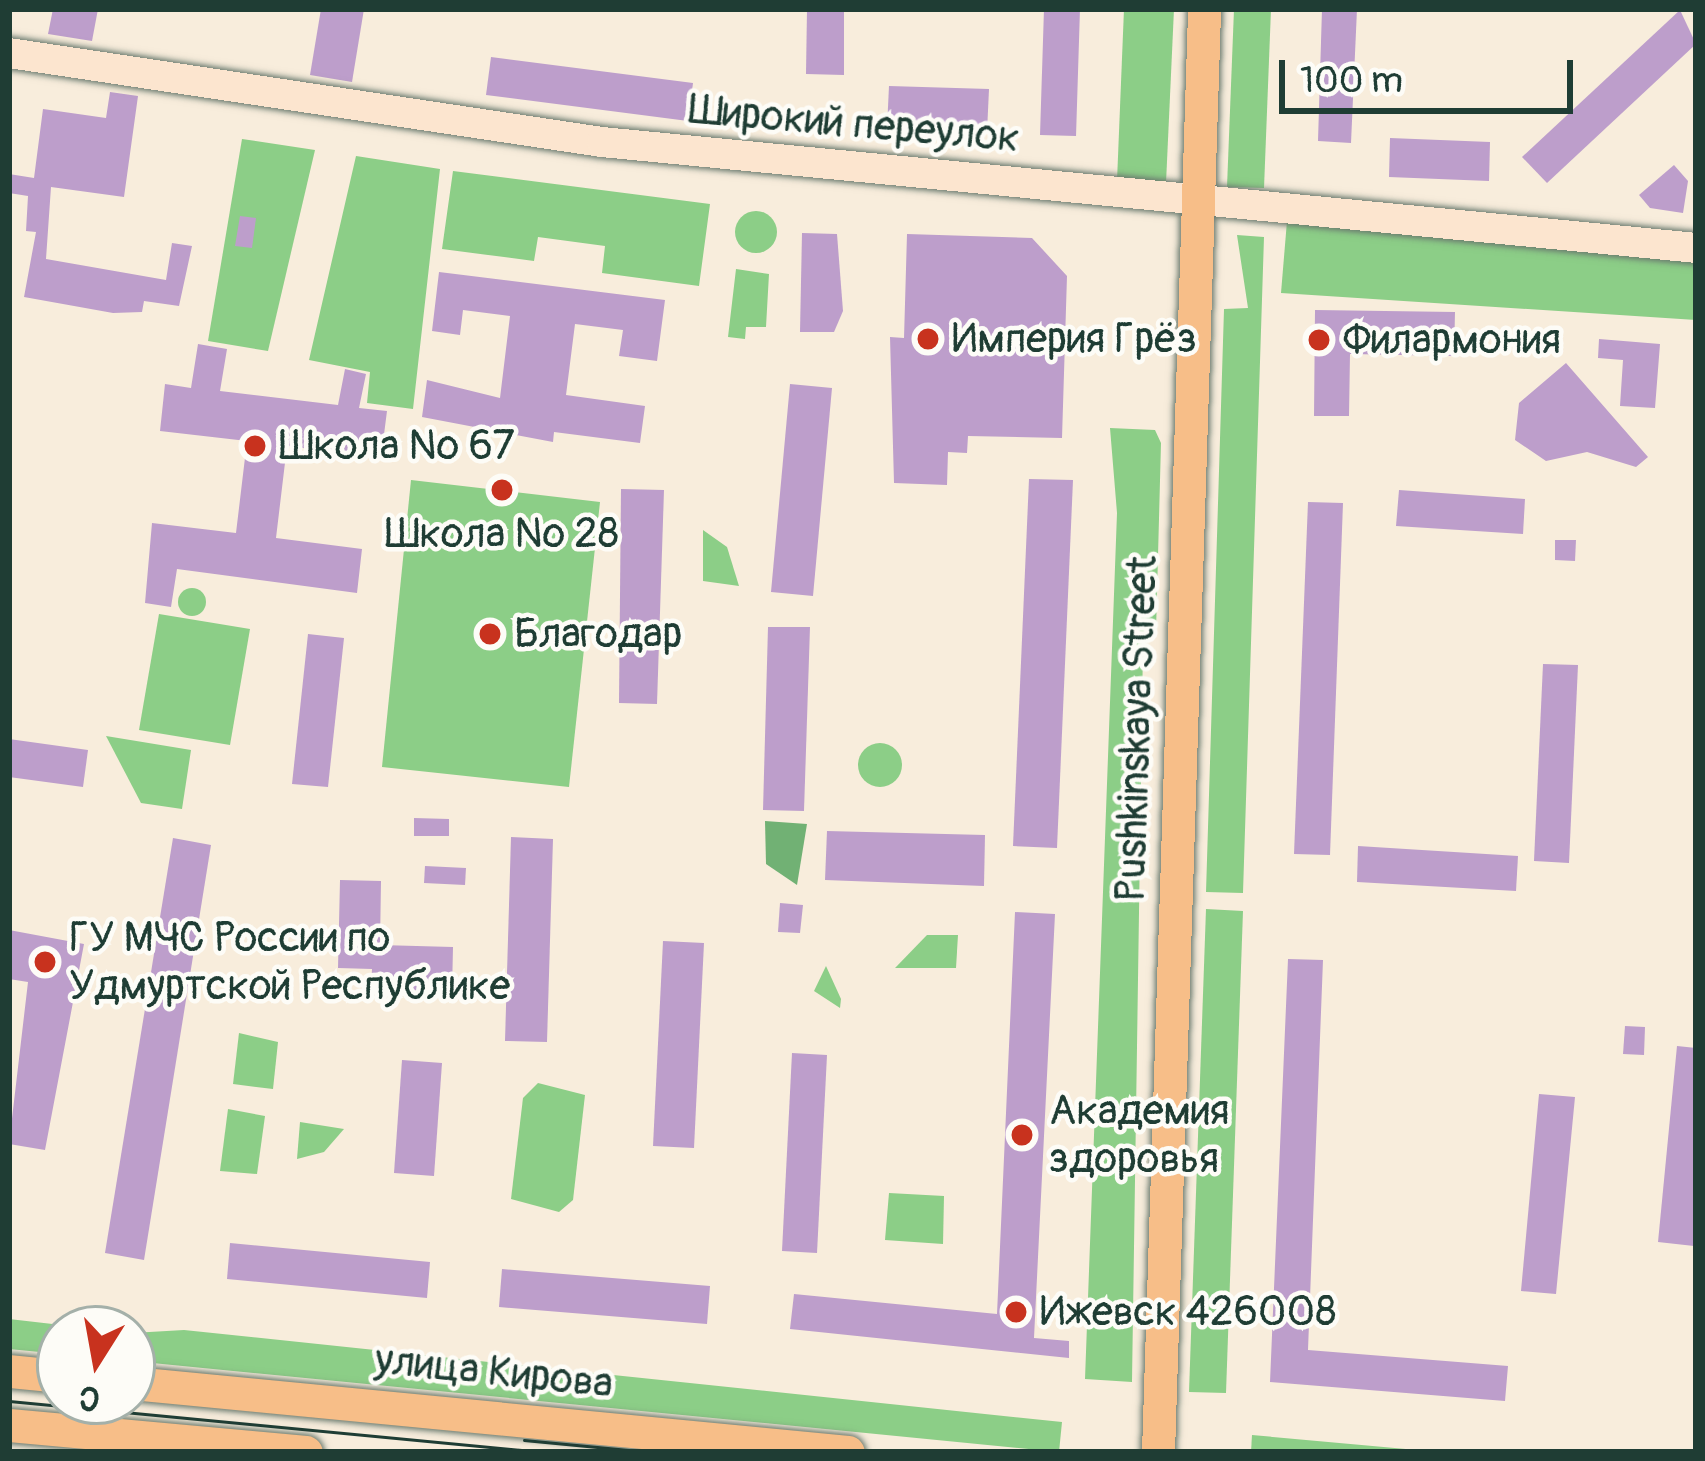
<!DOCTYPE html>
<html>
<head>
<meta charset="utf-8">
<style>
  body { margin:0 }
  #map { position:relative; width:1705px; height:1461px; overflow:hidden; background:#f8eddc; font-family:Pangolin,sans-serif }
  div>[style] { position:absolute }
  .green>* { inset:0; background:#8cce87 }
  .round { border-radius:50% }
  .forest>* { inset:0; background:#71b174 }
  .building>* { inset:0; background:#bd9ecb }
  .roads { filter:drop-shadow(0 0 3px #6b7b6f) drop-shadow(0 0 3px #6b7b6f) }
  .secondary>* { height:30px; margin:-15px; padding:0 15px; transform-origin:15px; border-radius:15px; background:#fce5cf }
  .primary>* { height:33px; margin:-16.5px; padding:0 16.5px; transform-origin:16.5px; border-radius:16.5px; background:#f7be88 }
  .tram>* { height:3px; margin:-1.5px; padding:0 1.5px; transform-origin:1.5px; border-radius:1.5px; background:#1f3d34 }
  .dots>* { width:33px; height:33px; translate:-50% -50%; box-sizing:border-box; border:6px solid #fdfcf7; border-radius:50% }
  span { translate:-50% -50%; white-space:nowrap; text-align:center; line-height:1.15; -webkit-text-stroke:9px #fdfcf7; paint-order:stroke }
  .street-label { font-size:42px; color:#1f3d34 }
  .poi-label { font-size:42px; color:#1f3d34 }
  .left { translate:0 -50%; text-align:left }
  .frame { position:absolute; inset:0; border:12px solid #1f3d34; pointer-events:none }
  .north { position:absolute; left:36px; top:1305px; width:120px; height:120px; box-sizing:border-box; background:#fdfcf7; border:3px solid #a4b0a9; border-radius:50%; rotate:191deg; font-size:33px; font-weight:700; line-height:48px; text-align:center; color:#1f3d34 }
  .north::after { content:''; display:block; margin:auto; width:42px; height:54px; background:#c8321e; clip-path:polygon(50% 0,100% 100%,50% 72%,0 100%) }
  .scale { position:absolute; left:1279px; top:60px; width:294px; height:54px; box-sizing:border-box; border:6px solid #1f3d34; border-top:0; padding-left:15px; font-size:36px; line-height:42px; white-space:nowrap; color:#1f3d34; -webkit-text-stroke:9px #fdfcf7; paint-order:stroke }
</style>
</head>
<body>
<div id="map">
  <div class="green">
    <i style="clip-path:polygon(1124px 9px,1174px 9px,1166px 183px,1117px 181px)"></i>
    <i style="clip-path:polygon(1234px 9px,1271px 9px,1264px 188px,1227px 187px)"></i>
    <i style="clip-path:polygon(242px 139px,315px 150px,268px 351px,208px 341px)"></i>
    <i style="clip-path:polygon(356px 156px,440px 169px,413px 409px,367px 403px,370px 372px,309px 360px)"></i>
    <i style="clip-path:polygon(453px 171px,710px 204px,699px 286px,602px 273px,605px 246px,538px 237px,534px 261px,442px 249px)"></i>
    <i class="round" style="left:735px;top:211px;width:42px;height:42px"></i>
    <i style="clip-path:polygon(1287px 221px,1696px 262px,1696px 320px,1281px 293px)"></i>
    <i style="clip-path:polygon(1237px 235px,1264px 237px,1243px 893px,1206px 892px,1224px 309px,1248px 308px)"></i>
    <i style="clip-path:polygon(736px 269px,769px 274px,766px 327px,746px 327px,745px 339px,728px 337px)"></i>
    <i style="clip-path:polygon(1110px 428px,1155px 430px,1161px 443px,1156px 632px,1143px 645px,1132px 1382px,1085px 1379px,1117px 513px)"></i>
    <i style="clip-path:polygon(411px 480px,600px 502px,569px 787px,382px 767px)"></i>
    <i style="clip-path:polygon(703px 530px,727px 547px,739px 586px,703px 581px)"></i>
    <i class="round" style="left:178px;top:588px;width:28px;height:28px"></i>
    <i style="clip-path:polygon(159px 614px,250px 629px,230px 745px,139px 730px)"></i>
    <i style="clip-path:polygon(106px 736px,191px 750px,182px 809px,141px 803px)"></i>
    <i class="round" style="left:858px;top:743px;width:44px;height:44px"></i>
    <i style="clip-path:polygon(1206px 909px,1243px 911px,1226px 1393px,1189px 1392px)"></i>
    <i style="clip-path:polygon(927px 935px,958px 935px,956px 968px,895px 968px)"></i>
    <i style="clip-path:polygon(826px 966px,841px 999px,840px 1008px,814px 991px)"></i>
    <i style="clip-path:polygon(239px 1033px,278px 1042px,273px 1089px,233px 1084px)"></i>
    <i style="clip-path:polygon(538px 1083px,585px 1095px,573px 1200px,559px 1212px,511px 1199px,523px 1098px)"></i>
    <i style="clip-path:polygon(228px 1109px,265px 1116px,257px 1174px,220px 1171px)"></i>
    <i style="clip-path:polygon(300px 1122px,344px 1129px,324px 1152px,297px 1159px)"></i>
    <i style="clip-path:polygon(889px 1193px,944px 1196px,943px 1244px,885px 1240px)"></i>
    <i style="clip-path:polygon(9px 1319px,96px 1329px,60px 1329px,60px 1354px,9px 1349px)"></i>
    <i style="clip-path:polygon(184px 1330px,1062px 1422px,1059px 1452px,132px 1361px,132px 1333px)"></i>
    <i style="clip-path:polygon(1252px 1435px,1439px 1452px,1251px 1452px)"></i>
  </div>
  <div class="forest">
    <i style="clip-path:polygon(765px 821px,807px 824px,797px 885px,766px 864px)"></i>
  </div>
  <div class="building">
    <i style="clip-path:polygon(53px 9px,98px 9px,92px 41px,48px 34px)"></i>
    <i style="clip-path:polygon(321px 9px,364px 9px,352px 82px,310px 75px)"></i>
    <i style="clip-path:polygon(807px 9px,844px 9px,844px 75px,806px 74px)"></i>
    <i style="clip-path:polygon(1044px 9px,1080px 9px,1076px 136px,1040px 135px)"></i>
    <i style="clip-path:polygon(1322px 9px,1357px 9px,1351px 143px,1318px 141px)"></i>
    <i style="clip-path:polygon(1680px 10px,1696px 44px,1547px 183px,1522px 157px)"></i>
    <i style="clip-path:polygon(491px 57px,693px 83px,688px 121px,486px 95px)"></i>
    <i style="clip-path:polygon(889px 86px,989px 89px,987px 132px,887px 128px)"></i>
    <i style="clip-path:polygon(110px 92px,138px 96px,124px 197px,51px 187px,46px 259px,166px 280px,172px 243px,192px 246px,179px 306px,144px 301px,142px 312px,113px 313px,24px 297px,36px 232px,26px 231px,28px 196px,9px 193px,9px 174px,34px 178px,43px 109px,106px 118px)"></i>
    <i style="clip-path:polygon(1390px 138px,1490px 142px,1489px 181px,1389px 177px)"></i>
    <i style="clip-path:polygon(1674px 165px,1688px 181px,1683px 213px,1650px 208px,1639px 195px)"></i>
    <i style="clip-path:polygon(240px 216px,256px 218px,252px 248px,235px 246px)"></i>
    <i style="clip-path:polygon(802px 233px,837px 234px,843px 311px,834px 332px,800px 332px)"></i>
    <i style="clip-path:polygon(907px 234px,1032px 238px,1067px 276px,1062px 438px,968px 436px,967px 453px,948px 452px,947px 485px,894px 483px,890px 337px,904px 338px)"></i>
    <i style="clip-path:polygon(439px 272px,665px 300px,657px 361px,619px 356px,623px 330px,575px 324px,566px 395px,645px 406px,640px 443px,554px 432px,553px 442px,422px 417px,427px 380px,500px 398px,510px 316px,463px 310px,460px 335px,432px 331px)"></i>
    <i style="clip-path:polygon(1315px 310px,1455px 312px,1454px 356px,1350px 354px,1349px 416px,1314px 416px)"></i>
    <i style="clip-path:polygon(1599px 339px,1660px 344px,1655px 408px,1620px 406px,1623px 360px,1598px 358px)"></i>
    <i style="clip-path:polygon(198px 344px,227px 349px,220px 391px,338px 405px,345px 369px,366px 374px,359px 408px,387px 411px,381px 458px,287px 446px,276px 538px,362px 549px,357px 593px,177px 569px,171px 607px,145px 603px,152px 523px,236px 533px,247px 441px,160px 431px,165px 384px,191px 388px)"></i>
    <i style="clip-path:polygon(1566px 363px,1648px 457px,1636px 467px,1587px 452px,1546px 461px,1515px 440px,1519px 403px)"></i>
    <i style="clip-path:polygon(790px 384px,832px 388px,813px 596px,771px 592px)"></i>
    <i style="clip-path:polygon(1029px 479px,1073px 480px,1057px 848px,1013px 846px)"></i>
    <i style="clip-path:polygon(621px 489px,664px 490px,657px 704px,619px 703px)"></i>
    <i style="clip-path:polygon(1399px 490px,1525px 499px,1523px 534px,1396px 526px)"></i>
    <i style="clip-path:polygon(1308px 502px,1343px 503px,1330px 855px,1294px 854px)"></i>
    <i style="clip-path:polygon(1555px 540px,1576px 540px,1575px 561px,1555px 560px)"></i>
    <i style="clip-path:polygon(768px 627px,810px 627px,804px 811px,763px 810px)"></i>
    <i style="clip-path:polygon(308px 634px,344px 638px,328px 787px,292px 784px)"></i>
    <i style="clip-path:polygon(1543px 664px,1578px 665px,1569px 863px,1534px 861px)"></i>
    <i style="clip-path:polygon(9px 739px,88px 750px,83px 787px,9px 777px)"></i>
    <i style="clip-path:polygon(414px 818px,449px 819px,449px 836px,414px 836px)"></i>
    <i style="clip-path:polygon(827px 831px,985px 835px,984px 886px,825px 880px)"></i>
    <i style="clip-path:polygon(511px 837px,553px 839px,547px 1042px,505px 1041px)"></i>
    <i style="clip-path:polygon(173px 838px,211px 845px,144px 1260px,105px 1253px)"></i>
    <i style="clip-path:polygon(1358px 846px,1518px 856px,1516px 891px,1357px 882px)"></i>
    <i style="clip-path:polygon(425px 866px,466px 868px,465px 885px,424px 883px)"></i>
    <i style="clip-path:polygon(340px 880px,381px 881px,380px 945px,453px 947px,452px 992px,371px 989px,372px 969px,338px 968px)"></i>
    <i style="clip-path:polygon(780px 903px,803px 905px,800px 933px,778px 932px)"></i>
    <i style="clip-path:polygon(1015px 912px,1055px 914px,1034px 1338px,1069px 1341px,1069px 1358px,790px 1329px,794px 1294px,997px 1314px)"></i>
    <i style="clip-path:polygon(9px 930px,84px 944px,45px 1150px,9px 1144px,28px 982px,9px 979px)"></i>
    <i style="clip-path:polygon(663px 941px,704px 943px,694px 1148px,653px 1146px)"></i>
    <i style="clip-path:polygon(1288px 959px,1323px 960px,1308px 1350px,1508px 1366px,1505px 1401px,1270px 1382px)"></i>
    <i style="clip-path:polygon(1625px 1026px,1645px 1027px,1644px 1055px,1623px 1054px)"></i>
    <i style="clip-path:polygon(1677px 1046px,1696px 1048px,1694px 1246px,1658px 1242px)"></i>
    <i style="clip-path:polygon(792px 1053px,827px 1055px,817px 1253px,782px 1251px)"></i>
    <i style="clip-path:polygon(402px 1060px,442px 1063px,434px 1176px,394px 1173px)"></i>
    <i style="clip-path:polygon(1539px 1094px,1575px 1097px,1556px 1294px,1521px 1291px)"></i>
    <i style="clip-path:polygon(230px 1243px,430px 1262px,427px 1298px,227px 1279px)"></i>
    <i style="clip-path:polygon(502px 1269px,710px 1286px,707px 1324px,499px 1307px)"></i>
  </div>
  <div class="roads">
    <div class="secondary">
      <i style="left:9px;top:53px;width:600px;rotate:8.54deg"></i>
      <i style="left:602px;top:142px;width:1099px;rotate:5.53deg"></i>
    </div>
    <div class="primary">
      <i style="left:9px;top:1371px;width:51px;rotate:5.6deg"></i>
      <i style="left:132px;top:1383px;width:719px;rotate:5.5deg"></i>
      <i style="left:9px;top:1425px;width:298px;rotate:5.2deg"></i>
      <i style="left:1158px;top:1452px;width:1444px;rotate:-88.17deg"></i>
    </div>
  </div>
  <div class="tram">
    <i style="left:9px;top:1401px;width:535px;rotate:5.47deg"></i>
    <i style="left:524px;top:1440px;width:126px;rotate:5.5deg"></i>
  </div>
  <div class="dots">
    <i style="left:928px;top:339px;background:#c8321e"></i>
    <i style="left:1319px;top:340px;background:#c8321e"></i>
    <i style="left:255px;top:446px;background:#c8321e"></i>
    <i style="left:502px;top:490px;background:#c8321e"></i>
    <i style="left:490px;top:634px;background:#c8321e"></i>
    <i style="left:45px;top:962px;background:#c8321e"></i>
    <i style="left:1022px;top:1135px;background:#c8321e"></i>
    <i style="left:1016px;top:1312px;background:#c8321e"></i>
  </div>
  <div class="street-label">
    <span style="left:854px;top:124px;rotate:5deg">Широкий переулок</span>
    <span style="left:1137px;top:729px;rotate:-88deg">Pushkinskaya Street</span>
    <span style="left:494px;top:1372px;rotate:6deg">улица Кирова</span>
  </div>
  <div class="poi-label">
    <span class="left" style="left:952px;top:339px">Империя Грёз</span>
    <span class="left" style="left:1343px;top:340px">Филармония</span>
    <span class="left" style="left:279px;top:446px">Школа № 67</span>
    <span style="left:502px;top:534px">Школа № 28</span>
    <span class="left" style="left:514px;top:634px">Благодар</span>
    <span class="left" style="left:69px;top:962px">ГУ МЧС России по<br>Удмуртской Республике</span>
    <span class="left" style="left:1049px;top:1135px">Академия<br>здоровья</span>
    <span class="left" style="left:1040px;top:1312px">Ижевск 426008</span>
  </div>
  <div class="frame"></div>
  <div class="north">С</div>
  <div class="scale">100 m</div>
</div>
</body>
</html>
